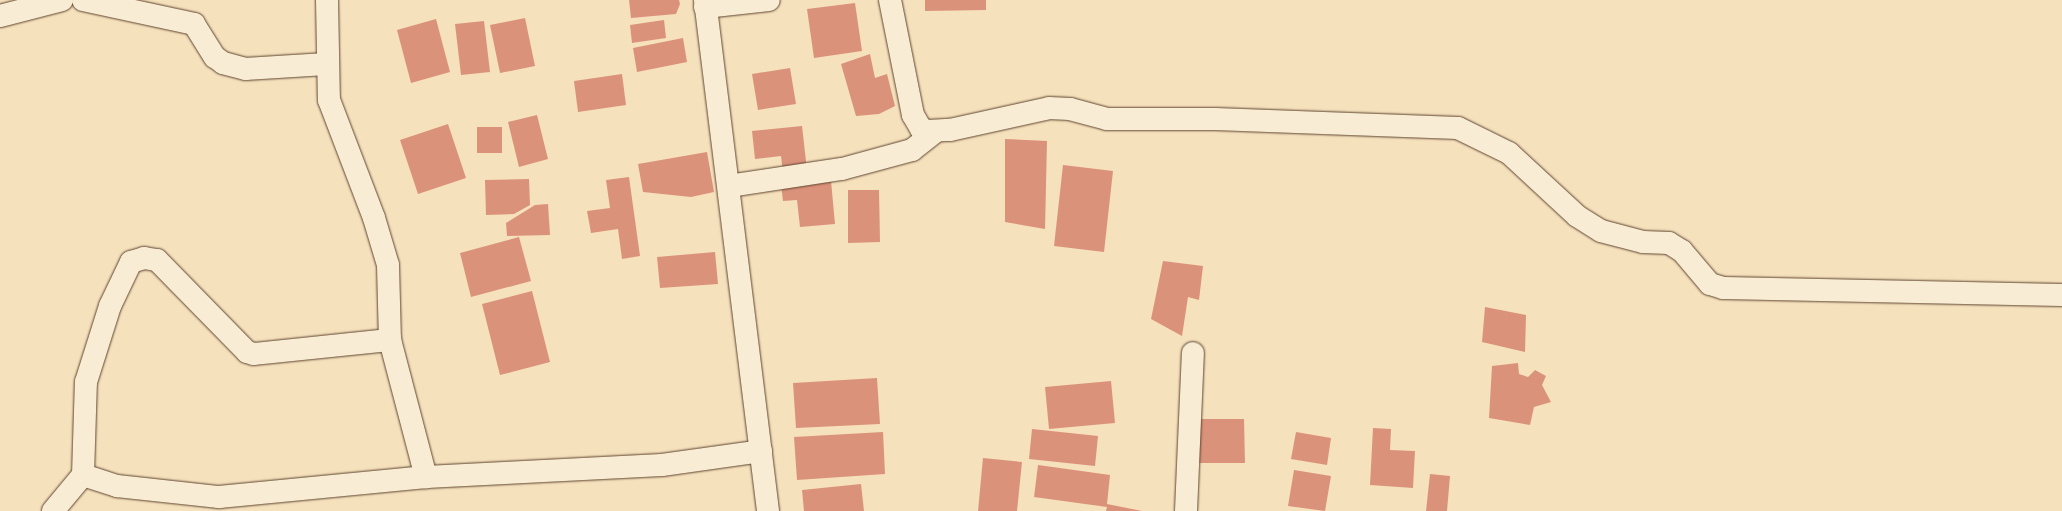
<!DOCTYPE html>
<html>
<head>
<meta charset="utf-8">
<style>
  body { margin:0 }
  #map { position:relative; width:2062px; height:511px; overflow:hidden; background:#f6e1bd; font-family:"IM FELL Double Pica",serif }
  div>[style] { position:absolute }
  .building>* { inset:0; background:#db927b }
  .roads { filter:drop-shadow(0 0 1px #5e452f) drop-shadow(0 0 1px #5e452f) }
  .minor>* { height:22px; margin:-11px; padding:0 11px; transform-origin:11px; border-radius:11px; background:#f9ecd4 }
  span { translate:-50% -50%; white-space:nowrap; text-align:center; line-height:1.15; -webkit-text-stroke:4px #f9ecd4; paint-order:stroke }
</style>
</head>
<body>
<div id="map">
  <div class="building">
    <i style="clip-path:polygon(629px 0,679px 0,680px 4px,676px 14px,631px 18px)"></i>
    <i style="clip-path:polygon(925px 0,986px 0,986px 10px,925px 11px)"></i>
    <i style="clip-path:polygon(855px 3px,862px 51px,814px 58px,807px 9px)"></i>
    <i style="clip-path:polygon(525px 18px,535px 66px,500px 73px,490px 25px)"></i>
    <i style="clip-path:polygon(436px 19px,450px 72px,411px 83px,397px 30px)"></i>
    <i style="clip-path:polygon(664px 20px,666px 38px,632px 43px,630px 25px)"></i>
    <i style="clip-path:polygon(484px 21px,490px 72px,461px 75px,455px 24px)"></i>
    <i style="clip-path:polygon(683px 38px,687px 62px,637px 72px,633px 48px)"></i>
    <i style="clip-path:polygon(870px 54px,875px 78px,887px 74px,895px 106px,879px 114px,856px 116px,841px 64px)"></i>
    <i style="clip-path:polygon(790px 68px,796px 104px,758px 110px,752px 74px)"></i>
    <i style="clip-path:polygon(622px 74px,626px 105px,578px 112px,574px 81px)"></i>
    <i style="clip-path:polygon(537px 115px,548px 159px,519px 167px,508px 122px)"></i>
    <i style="clip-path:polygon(448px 124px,466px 178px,418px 194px,400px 140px)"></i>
    <i style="clip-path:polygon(802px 126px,807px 170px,783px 173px,781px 156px,755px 159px,752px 131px)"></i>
    <i style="clip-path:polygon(477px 127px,502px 127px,502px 153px,477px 153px)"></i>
    <i style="clip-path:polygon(1005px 139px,1047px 141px,1045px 229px,1005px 222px)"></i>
    <i style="clip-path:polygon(707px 152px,714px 192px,691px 197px,643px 192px,638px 164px)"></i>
    <i style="clip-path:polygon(1063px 165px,1113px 171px,1104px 252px,1054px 246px)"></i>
    <i style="clip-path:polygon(629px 177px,640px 256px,622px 259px,618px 229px,591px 233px,587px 211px,610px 208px,606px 180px)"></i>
    <i style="clip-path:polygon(529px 179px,530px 205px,514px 214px,486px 215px,485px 180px)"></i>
    <i style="clip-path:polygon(831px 181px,835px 224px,800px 227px,797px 200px,783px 201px,781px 185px)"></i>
    <i style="clip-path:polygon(848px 190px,879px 190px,880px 242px,848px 243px)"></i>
    <i style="clip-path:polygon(548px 204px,550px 235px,507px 236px,506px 223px,535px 205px)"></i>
    <i style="clip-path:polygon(519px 237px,531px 281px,471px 297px,460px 253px)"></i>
    <i style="clip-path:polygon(715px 252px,718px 284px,660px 288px,657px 257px)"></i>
    <i style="clip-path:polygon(1163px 261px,1203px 266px,1199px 300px,1188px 297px,1182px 336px,1151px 319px)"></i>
    <i style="clip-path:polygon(532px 291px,550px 362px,500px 375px,482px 304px)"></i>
    <i style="clip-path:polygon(1485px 307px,1526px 315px,1525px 352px,1482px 342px)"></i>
    <i style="clip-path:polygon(1518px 363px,1519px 374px,1528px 377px,1535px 370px,1546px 376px,1542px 385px,1551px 402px,1534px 407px,1530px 425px,1489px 418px,1492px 366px)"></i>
    <i style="clip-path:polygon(877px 378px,880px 424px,796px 428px,793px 383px)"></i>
    <i style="clip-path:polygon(1111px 381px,1115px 423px,1049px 429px,1045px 387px)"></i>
    <i style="clip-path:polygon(1196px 419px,1244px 419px,1245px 463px,1197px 463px)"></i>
    <i style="clip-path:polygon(1373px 428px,1391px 429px,1390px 450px,1415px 451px,1413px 488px,1370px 485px)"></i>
    <i style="clip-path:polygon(1032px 429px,1098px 436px,1095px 466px,1029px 459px)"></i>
    <i style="clip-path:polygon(883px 432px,885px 474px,797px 480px,794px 437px)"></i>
    <i style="clip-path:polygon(1296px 432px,1331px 438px,1327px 465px,1291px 459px)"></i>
    <i style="clip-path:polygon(983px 458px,1022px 462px,1017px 511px,978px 511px)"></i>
    <i style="clip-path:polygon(1038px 465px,1110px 475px,1107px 504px,1142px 511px,1106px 511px,1107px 507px,1034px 497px)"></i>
    <i style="clip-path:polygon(1294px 470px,1331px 476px,1325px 511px,1288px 506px)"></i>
    <i style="clip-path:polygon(1430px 474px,1450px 476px,1447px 511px,1426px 511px)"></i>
    <i style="clip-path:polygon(861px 484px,864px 511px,804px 511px,802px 490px)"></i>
  </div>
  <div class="roads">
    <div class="minor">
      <i style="left:83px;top:0;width:114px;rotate:12.2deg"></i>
      <i style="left:194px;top:24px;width:39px;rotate:58deg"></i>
      <i style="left:215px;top:57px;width:10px;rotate:37deg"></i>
      <i style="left:223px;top:63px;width:23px;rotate:15deg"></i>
      <i style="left:245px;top:69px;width:81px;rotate:-3.5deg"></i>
      <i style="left:327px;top:0;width:100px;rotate:88.9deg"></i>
      <i style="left:329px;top:100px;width:126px;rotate:69.1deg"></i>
      <i style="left:374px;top:218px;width:49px;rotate:73.4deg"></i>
      <i style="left:388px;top:265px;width:75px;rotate:88.5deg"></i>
      <i style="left:705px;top:0;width:515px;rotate:82.97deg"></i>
      <i style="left:890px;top:0;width:117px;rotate:78.7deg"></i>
      <i style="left:913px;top:115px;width:16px;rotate:60deg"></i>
      <i style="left:921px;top:129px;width:7px;rotate:16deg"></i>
      <i style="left:928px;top:131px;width:22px;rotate:-3deg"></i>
      <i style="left:950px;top:130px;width:101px;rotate:-12.5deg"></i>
      <i style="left:1049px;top:108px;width:21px;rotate:3deg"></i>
      <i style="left:1070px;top:109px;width:38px;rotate:15deg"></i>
      <i style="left:1107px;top:119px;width:108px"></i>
      <i style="left:1215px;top:119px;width:243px;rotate:2.1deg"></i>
      <i style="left:1458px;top:128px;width:57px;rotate:26.1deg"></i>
      <i style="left:1509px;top:153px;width:93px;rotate:42.8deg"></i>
      <i style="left:1577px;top:216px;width:28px;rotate:32deg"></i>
      <i style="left:1601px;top:231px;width:43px;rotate:14.7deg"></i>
      <i style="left:1643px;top:242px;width:26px;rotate:2deg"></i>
      <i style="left:1669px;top:243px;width:15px;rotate:32deg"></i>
      <i style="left:1682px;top:251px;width:43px;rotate:49.7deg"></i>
      <i style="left:1710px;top:284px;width:14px;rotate:17deg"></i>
      <i style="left:1723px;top:288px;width:339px;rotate:1.2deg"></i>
      <i style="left:705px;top:7px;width:64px;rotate:-6.2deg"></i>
      <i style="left:0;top:16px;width:64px;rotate:-14.5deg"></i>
      <i style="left:729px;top:186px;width:114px;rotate:-8.6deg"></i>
      <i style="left:842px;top:169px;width:73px;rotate:-15.2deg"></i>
      <i style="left:912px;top:150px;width:29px;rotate:-38deg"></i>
      <i style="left:83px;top:475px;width:93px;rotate:-88.2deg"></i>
      <i style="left:86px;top:382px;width:80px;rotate:-72.5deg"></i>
      <i style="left:110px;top:306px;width:49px;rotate:-64.5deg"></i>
      <i style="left:131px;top:262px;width:14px;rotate:-17deg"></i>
      <i style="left:144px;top:258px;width:13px;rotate:9deg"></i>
      <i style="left:157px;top:260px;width:129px;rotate:45.6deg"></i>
      <i style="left:247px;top:352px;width:7px;rotate:16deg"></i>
      <i style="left:254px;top:354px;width:137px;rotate:-5.9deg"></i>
      <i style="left:390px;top:340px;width:142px;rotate:75.3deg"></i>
      <i style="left:53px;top:511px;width:47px;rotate:-50.2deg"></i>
      <i style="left:83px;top:475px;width:36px;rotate:18deg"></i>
      <i style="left:117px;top:486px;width:103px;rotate:6.2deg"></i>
      <i style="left:219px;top:497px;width:208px;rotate:-5.5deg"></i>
      <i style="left:426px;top:477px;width:236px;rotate:-2.9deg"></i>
      <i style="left:662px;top:465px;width:100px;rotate:-8deg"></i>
      <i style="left:1186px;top:511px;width:158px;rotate:-87.5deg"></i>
    </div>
  </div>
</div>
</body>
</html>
